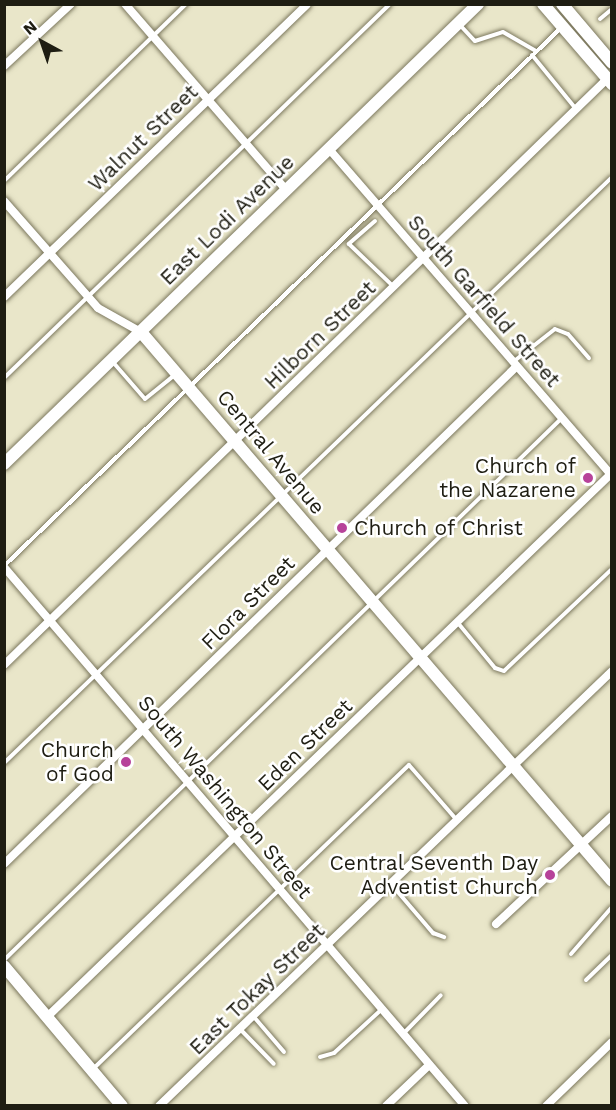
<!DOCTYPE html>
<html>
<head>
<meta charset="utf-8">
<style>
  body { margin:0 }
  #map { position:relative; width:616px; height:1110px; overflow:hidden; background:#e9e6c9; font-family:"Work Sans",sans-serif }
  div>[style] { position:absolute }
  .roads { filter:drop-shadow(0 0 2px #7c785e) drop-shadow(0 0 2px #7c785e) }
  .lane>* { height:4px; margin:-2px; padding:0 2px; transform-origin:2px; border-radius:2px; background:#fff }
  .street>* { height:8px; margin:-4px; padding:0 4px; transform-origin:4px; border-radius:4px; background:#fff }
  .secondary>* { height:12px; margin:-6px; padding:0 6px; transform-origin:6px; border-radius:6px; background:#fff }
  .dots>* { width:16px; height:16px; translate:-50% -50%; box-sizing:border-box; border:3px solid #fff; border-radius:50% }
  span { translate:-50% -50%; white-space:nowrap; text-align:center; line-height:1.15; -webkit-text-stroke:5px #fff; paint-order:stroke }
  .street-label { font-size:21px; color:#1e1d12 }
  .poi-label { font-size:21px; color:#1e1d12 }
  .right { translate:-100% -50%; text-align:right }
  .left { translate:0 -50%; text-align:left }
  .frame { position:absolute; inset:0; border:6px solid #1e1d12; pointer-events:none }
  .north { position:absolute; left:12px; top:12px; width:60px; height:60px; -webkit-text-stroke:4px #fff; paint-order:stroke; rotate:320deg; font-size:16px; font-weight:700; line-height:24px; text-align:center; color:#1e1d12 }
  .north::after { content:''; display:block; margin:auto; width:21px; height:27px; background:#1e1d12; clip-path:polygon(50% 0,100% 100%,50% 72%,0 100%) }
</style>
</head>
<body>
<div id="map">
  <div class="roads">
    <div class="lane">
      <i style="left:600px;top:19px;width:16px;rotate:-40deg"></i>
      <i style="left:459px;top:24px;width:23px;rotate:47deg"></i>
      <i style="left:475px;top:41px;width:29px;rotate:-18deg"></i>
      <i style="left:503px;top:32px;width:38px;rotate:30deg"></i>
      <i style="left:532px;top:55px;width:70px;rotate:50.8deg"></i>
      <i style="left:4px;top:181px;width:254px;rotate:-44.2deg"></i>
      <i style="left:375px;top:221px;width:35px;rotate:139deg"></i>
      <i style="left:349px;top:244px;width:62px;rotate:43.7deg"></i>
      <i style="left:112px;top:361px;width:50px;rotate:49deg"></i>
      <i style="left:145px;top:399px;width:38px;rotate:-39deg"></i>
      <i style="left:513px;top:362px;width:53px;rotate:-38.2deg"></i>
      <i style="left:555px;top:329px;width:14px;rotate:21deg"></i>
      <i style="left:568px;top:334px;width:32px;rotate:49deg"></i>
      <i style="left:4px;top:378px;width:537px;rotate:-44.1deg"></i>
      <i style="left:4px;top:566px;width:776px;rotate:-44.01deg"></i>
      <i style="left:458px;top:623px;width:58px;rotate:50.6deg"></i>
      <i style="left:495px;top:668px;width:9px;rotate:18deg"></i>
      <i style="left:504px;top:671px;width:149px;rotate:-43.4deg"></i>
      <i style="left:4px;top:763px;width:844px;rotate:-43.94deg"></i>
      <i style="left:391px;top:884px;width:65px;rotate:49.4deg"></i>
      <i style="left:433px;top:933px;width:12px;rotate:20deg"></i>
      <i style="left:571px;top:954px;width:62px;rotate:-48.9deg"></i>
      <i style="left:4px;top:960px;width:776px;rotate:-44.17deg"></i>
      <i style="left:586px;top:980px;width:36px;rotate:-44deg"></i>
      <i style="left:254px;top:1017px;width:46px;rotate:49.4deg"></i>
      <i style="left:241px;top:1030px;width:47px;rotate:45.9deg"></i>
      <i style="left:403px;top:1034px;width:54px;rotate:-45.7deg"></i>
      <i style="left:320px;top:1057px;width:15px;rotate:-16deg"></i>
      <i style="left:334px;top:1053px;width:64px;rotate:-42.5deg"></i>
      <i style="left:94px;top:1068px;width:437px;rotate:-43.9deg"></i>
      <i style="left:409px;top:765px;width:72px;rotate:49deg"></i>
    </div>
    <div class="street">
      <i style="left:125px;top:4px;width:246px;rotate:49.1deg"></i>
      <i style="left:4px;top:66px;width:91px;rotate:-42.8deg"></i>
      <i style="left:329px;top:149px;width:432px;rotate:49.1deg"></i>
      <i style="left:4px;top:201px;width:142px;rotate:48.7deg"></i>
      <i style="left:98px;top:308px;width:49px;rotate:29.2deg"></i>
      <i style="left:4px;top:297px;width:421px;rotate:-44deg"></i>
      <i style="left:4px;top:567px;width:709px;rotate:49.46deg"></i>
      <i style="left:4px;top:665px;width:841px;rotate:-44.18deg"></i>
      <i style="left:4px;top:864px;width:714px;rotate:-44.15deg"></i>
      <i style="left:496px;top:924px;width:158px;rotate:-43deg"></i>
      <i style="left:47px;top:1017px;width:784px;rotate:-43.92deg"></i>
      <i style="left:159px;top:1106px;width:628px;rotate:-43.84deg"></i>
      <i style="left:386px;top:1106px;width:59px;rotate:-43.6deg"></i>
      <i style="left:546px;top:1106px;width:92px;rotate:-44.1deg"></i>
    </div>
    <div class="secondary">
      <i style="left:543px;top:4px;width:106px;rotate:49.2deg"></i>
      <i style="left:562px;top:4px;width:77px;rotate:49.7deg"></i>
      <i style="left:141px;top:332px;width:723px;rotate:49.37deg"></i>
      <i style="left:4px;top:464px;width:661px;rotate:-44.14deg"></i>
      <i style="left:4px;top:966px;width:183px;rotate:49.9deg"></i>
    </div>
  </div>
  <div class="dots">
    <i style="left:588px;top:478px;background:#b7429a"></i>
    <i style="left:342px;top:528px;background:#b7429a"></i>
    <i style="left:126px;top:762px;background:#b7429a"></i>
    <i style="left:550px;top:875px;background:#b7429a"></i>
  </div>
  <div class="street-label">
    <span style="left:143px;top:138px;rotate:-44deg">Walnut Street</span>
    <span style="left:227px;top:220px;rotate:-44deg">East Lodi Avenue</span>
    <span style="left:484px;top:301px;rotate:49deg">South Garfield Street</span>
    <span style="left:320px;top:335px;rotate:-44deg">Hilborn Street</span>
    <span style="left:271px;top:452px;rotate:50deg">Central Avenue</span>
    <span style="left:248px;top:603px;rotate:-45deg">Flora Street</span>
    <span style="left:305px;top:745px;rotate:-44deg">Eden Street</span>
    <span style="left:225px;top:797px;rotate:50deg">South Washington Street</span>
    <span style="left:257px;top:989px;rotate:-44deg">East Tokay Street</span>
  </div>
  <div class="poi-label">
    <span class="right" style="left:576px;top:478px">Church of<br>the Nazarene</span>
    <span class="left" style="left:354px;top:528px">Church of Christ</span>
    <span class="right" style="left:114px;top:762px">Church<br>of God</span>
    <span class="right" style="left:538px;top:875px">Central Seventh Day<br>Adventist Church</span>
  </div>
  <div class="frame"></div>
  <div class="north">N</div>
</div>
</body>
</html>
